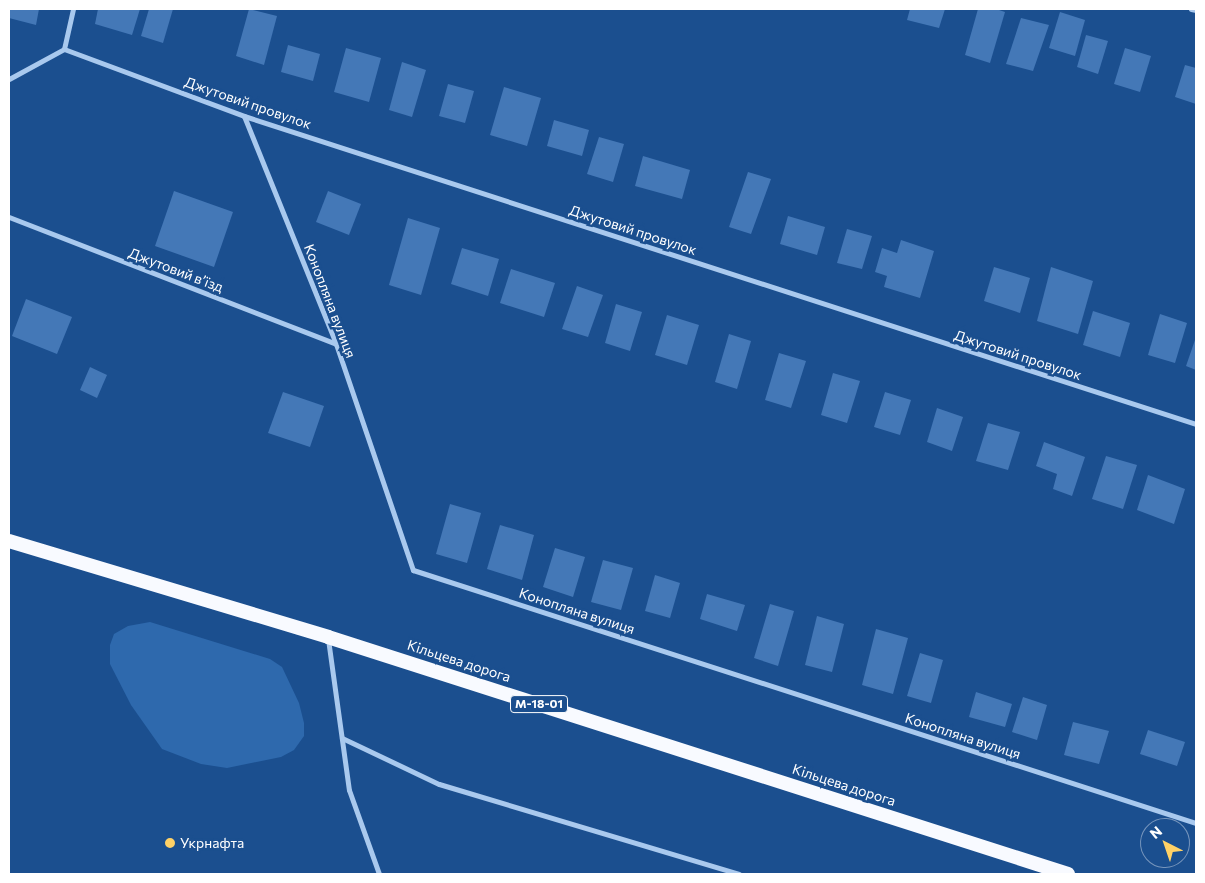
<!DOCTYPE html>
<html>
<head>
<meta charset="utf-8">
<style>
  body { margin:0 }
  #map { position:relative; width:1205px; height:883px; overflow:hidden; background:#1b4f8f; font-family:Commissioner,sans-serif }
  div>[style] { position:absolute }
  .green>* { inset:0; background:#2e69ad }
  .building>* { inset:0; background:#4478b7 }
  .minor>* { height:5px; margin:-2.5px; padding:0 2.5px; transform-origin:2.5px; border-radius:2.5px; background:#a9c9ee }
  .trunk>* { height:14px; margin:-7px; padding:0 7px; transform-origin:7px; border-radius:7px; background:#f8faff }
  .dots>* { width:14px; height:14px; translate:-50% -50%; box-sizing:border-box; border:2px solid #1b4f8f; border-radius:50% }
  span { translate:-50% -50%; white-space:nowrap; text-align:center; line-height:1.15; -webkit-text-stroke:5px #1b4f8f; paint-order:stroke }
  .shield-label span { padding:1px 4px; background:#1b4f8f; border:1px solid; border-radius:4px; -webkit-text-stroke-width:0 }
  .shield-label { font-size:12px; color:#fff; font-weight:700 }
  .street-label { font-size:14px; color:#fff }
  .poi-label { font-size:14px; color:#fff }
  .left { translate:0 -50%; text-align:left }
  .frame { position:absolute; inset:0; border:10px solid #fff; pointer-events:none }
  .north { position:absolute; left:1140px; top:818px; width:50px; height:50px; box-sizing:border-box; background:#1b4f8f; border:1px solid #7695bc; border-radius:50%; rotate:319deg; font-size:14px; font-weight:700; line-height:20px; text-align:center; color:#fff }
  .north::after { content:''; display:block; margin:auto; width:18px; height:22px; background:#ffd166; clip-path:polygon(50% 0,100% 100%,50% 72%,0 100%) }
</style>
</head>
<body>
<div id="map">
  <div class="green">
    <i style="clip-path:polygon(150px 622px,270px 659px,282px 667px,299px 703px,304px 723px,304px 736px,294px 750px,281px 757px,227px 768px,201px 764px,162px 749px,131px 705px,110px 664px,110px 645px,114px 634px,128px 626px)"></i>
  </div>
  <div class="building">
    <i style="clip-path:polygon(9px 9px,39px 9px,36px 25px,9px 18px)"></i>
    <i style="clip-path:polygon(98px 9px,140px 9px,132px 35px,95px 24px)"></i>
    <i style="clip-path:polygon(149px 9px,173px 9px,163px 43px,141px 36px)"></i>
    <i style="clip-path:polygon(249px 9px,277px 16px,264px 65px,236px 56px)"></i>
    <i style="clip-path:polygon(910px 9px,945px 9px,939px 28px,907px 20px)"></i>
    <i style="clip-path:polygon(978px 9px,996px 9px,1005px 12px,990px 63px,965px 55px)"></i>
    <i style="clip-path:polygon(1060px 12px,1085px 20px,1075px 56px,1049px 48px)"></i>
    <i style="clip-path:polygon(1021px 18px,1049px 25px,1033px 71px,1006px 64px)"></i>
    <i style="clip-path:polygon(1086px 35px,1108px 41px,1098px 74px,1077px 67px)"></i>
    <i style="clip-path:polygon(288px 45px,320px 54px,313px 81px,281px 72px)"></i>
    <i style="clip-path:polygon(346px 48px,381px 58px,369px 102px,334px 92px)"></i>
    <i style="clip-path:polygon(1125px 48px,1151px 56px,1140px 92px,1114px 84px)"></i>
    <i style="clip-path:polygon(402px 62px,426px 70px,412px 117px,389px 110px)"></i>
    <i style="clip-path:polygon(1185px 65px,1196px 68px,1196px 104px,1175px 97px)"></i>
    <i style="clip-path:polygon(448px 84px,474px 91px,465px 123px,439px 116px)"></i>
    <i style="clip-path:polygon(504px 87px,541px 98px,527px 146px,490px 135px)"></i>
    <i style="clip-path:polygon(554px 120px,589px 130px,582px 156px,547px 146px)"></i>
    <i style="clip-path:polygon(599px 137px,624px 144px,613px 182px,587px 174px)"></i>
    <i style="clip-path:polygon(643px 156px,690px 170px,682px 199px,635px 186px)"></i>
    <i style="clip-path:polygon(748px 172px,771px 179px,751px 234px,729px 227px)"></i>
    <i style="clip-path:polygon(174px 191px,233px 212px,214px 267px,155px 246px)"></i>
    <i style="clip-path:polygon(328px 191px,361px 204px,349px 235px,316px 222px)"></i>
    <i style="clip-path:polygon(788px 216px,825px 227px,817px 255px,780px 244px)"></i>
    <i style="clip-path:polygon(408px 218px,440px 228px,421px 295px,389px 285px)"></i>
    <i style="clip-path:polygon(847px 229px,872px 236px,862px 269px,837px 263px)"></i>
    <i style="clip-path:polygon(901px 240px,934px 251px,920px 298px,884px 287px,887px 276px,875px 272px,882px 248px,897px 253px)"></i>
    <i style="clip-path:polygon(462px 248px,499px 259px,488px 296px,451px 284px)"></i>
    <i style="clip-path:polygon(994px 267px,1030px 278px,1020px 313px,984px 301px)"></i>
    <i style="clip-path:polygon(1051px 267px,1093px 281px,1078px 334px,1037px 321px)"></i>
    <i style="clip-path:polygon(511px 269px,555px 283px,544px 317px,500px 303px)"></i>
    <i style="clip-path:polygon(577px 286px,603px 295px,588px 337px,562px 329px)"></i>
    <i style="clip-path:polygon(26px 299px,72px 317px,57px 354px,12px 336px)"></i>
    <i style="clip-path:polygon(616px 304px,642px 312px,630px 351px,605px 343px)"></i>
    <i style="clip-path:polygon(1093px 311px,1130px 323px,1120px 357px,1083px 345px)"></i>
    <i style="clip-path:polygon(1160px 314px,1187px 323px,1175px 363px,1148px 355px)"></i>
    <i style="clip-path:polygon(667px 315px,699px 325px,687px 365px,655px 355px)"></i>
    <i style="clip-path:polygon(729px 334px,751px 341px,737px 389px,715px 382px)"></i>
    <i style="clip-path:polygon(1195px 340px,1196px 340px,1196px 370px,1186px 366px)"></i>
    <i style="clip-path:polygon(779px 353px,806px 361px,791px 408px,765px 400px)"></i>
    <i style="clip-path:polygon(90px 367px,107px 375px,97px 398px,80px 390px)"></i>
    <i style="clip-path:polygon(833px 373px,860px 381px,847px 423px,821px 415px)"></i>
    <i style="clip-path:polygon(283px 392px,324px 406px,310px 447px,268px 433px)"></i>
    <i style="clip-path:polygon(885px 392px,911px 400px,900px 435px,874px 427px)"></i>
    <i style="clip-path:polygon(937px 408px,963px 417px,952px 451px,927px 442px)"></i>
    <i style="clip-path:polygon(988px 423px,1020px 432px,1008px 470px,976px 461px)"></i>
    <i style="clip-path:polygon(1044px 442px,1085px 457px,1072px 496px,1053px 489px,1057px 474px,1036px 466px)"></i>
    <i style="clip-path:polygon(1106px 456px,1137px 465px,1123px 509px,1092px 499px)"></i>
    <i style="clip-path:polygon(1148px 475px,1185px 489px,1174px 524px,1137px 510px)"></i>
    <i style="clip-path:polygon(450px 504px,481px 513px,467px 563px,436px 554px)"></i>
    <i style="clip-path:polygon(500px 525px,534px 535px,522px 580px,487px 569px)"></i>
    <i style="clip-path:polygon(555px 548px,585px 557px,573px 597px,543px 587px)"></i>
    <i style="clip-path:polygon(603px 560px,633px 568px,621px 610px,591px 602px)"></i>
    <i style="clip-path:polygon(655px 575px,680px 583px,670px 618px,645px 611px)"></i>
    <i style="clip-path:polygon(707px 594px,745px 605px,737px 631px,700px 619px)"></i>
    <i style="clip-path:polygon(770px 604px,794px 611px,778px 666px,754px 658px)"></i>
    <i style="clip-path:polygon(817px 616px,844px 624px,832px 672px,805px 665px)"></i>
    <i style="clip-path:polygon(876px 629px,908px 638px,893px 694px,862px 685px)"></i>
    <i style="clip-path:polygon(920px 653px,943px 660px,931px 703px,907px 696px)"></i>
    <i style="clip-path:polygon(976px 692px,1012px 704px,1005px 727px,969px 717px)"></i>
    <i style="clip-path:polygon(1023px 697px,1047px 705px,1037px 740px,1012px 732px)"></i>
    <i style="clip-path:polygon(1073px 722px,1109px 731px,1099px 764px,1064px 755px)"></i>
    <i style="clip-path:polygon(1148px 730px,1185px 742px,1177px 766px,1140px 754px)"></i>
  </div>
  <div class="minor">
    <i style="left:1191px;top:9px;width:5px;rotate:11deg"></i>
    <i style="left:64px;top:49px;width:192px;rotate:20.4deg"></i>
    <i style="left:244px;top:116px;width:1001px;rotate:17.93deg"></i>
    <i style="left:9px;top:79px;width:63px;rotate:-28.6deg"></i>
    <i style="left:64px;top:49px;width:41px;rotate:-77.3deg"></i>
    <i style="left:244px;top:116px;width:246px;rotate:68deg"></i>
    <i style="left:336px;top:344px;width:239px;rotate:71.2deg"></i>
    <i style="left:413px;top:570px;width:823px;rotate:17.91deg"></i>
    <i style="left:9px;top:217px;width:351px;rotate:21.2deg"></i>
    <i style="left:328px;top:639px;width:152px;rotate:82.1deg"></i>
    <i style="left:349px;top:790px;width:89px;rotate:70.3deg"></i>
    <i style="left:342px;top:738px;width:107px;rotate:25.4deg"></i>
    <i style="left:439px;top:784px;width:313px;rotate:16.7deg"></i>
  </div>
  <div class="trunk">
    <i style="left:9px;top:541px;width:333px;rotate:16.7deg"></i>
    <i style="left:328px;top:637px;width:777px;rotate:17.76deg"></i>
  </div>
  <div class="dots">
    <i style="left:170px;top:843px;background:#ffd166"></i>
  </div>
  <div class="shield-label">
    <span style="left:539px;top:704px">М-18-01</span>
  </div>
  <div class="street-label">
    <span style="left:248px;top:103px;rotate:19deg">Джутовий провулок</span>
    <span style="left:633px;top:230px;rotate:18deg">Джутовий провулок</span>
    <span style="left:176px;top:270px;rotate:21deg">Джутовий в’їзд</span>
    <span style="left:330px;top:301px;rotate:69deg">Конопляна вулиця</span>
    <span style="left:1018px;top:355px;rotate:18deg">Джутовий провулок</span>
    <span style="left:577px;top:611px;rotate:18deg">Конопляна вулиця</span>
    <span style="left:459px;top:661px;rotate:18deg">Кільцева дорога</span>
    <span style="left:963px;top:736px;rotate:18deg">Конопляна вулиця</span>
    <span style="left:844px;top:785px;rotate:18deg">Кільцева дорога</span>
  </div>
  <div class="poi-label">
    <span class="left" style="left:180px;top:843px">Укрнафта</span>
  </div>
  <div class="frame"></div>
  <div class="north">N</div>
</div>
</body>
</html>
